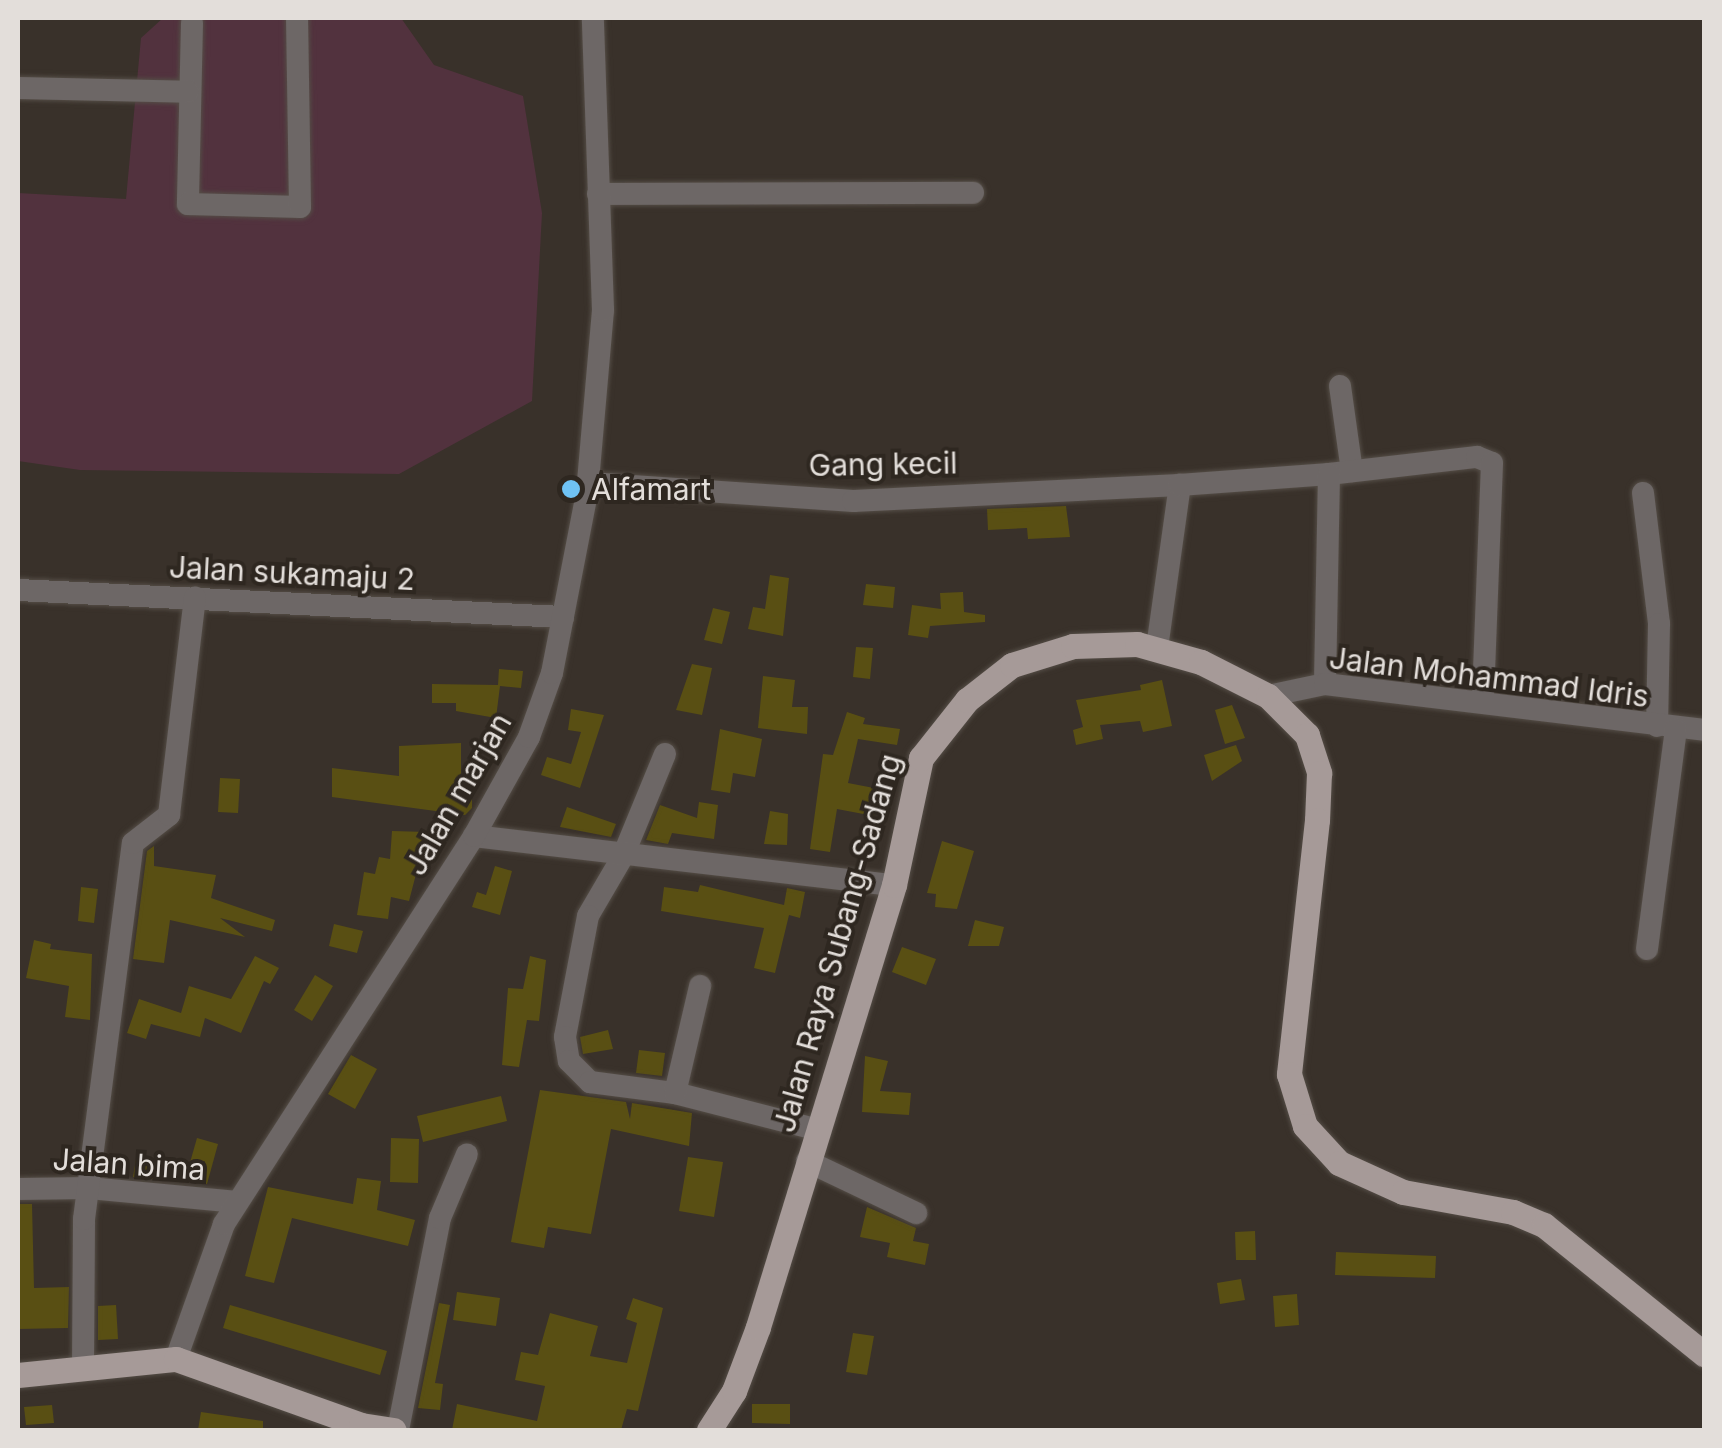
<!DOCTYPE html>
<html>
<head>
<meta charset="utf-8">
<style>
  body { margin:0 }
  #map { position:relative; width:1722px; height:1448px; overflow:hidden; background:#39312a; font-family:Inter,sans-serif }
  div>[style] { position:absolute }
  .green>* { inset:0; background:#52323e }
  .building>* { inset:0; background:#594f13 }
  .roads { filter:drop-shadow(0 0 2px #544d46) drop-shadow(0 0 2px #544d46) }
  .street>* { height:22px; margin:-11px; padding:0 11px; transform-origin:11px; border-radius:11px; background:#6d6766 }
  .primary>* { height:25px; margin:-12.5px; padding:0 12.5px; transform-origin:12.5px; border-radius:12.5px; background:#a69a98 }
  .dots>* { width:28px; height:28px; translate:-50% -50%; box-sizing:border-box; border:5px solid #2e2720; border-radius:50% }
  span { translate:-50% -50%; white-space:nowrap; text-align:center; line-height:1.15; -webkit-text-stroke:8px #2e2720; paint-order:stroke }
  .street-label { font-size:30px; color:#e3deda }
  .poi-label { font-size:30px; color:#e3deda }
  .left { translate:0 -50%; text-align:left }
  .frame { position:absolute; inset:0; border:20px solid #e3deda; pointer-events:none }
</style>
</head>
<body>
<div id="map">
  <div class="green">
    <i style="clip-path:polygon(163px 18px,401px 18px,434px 65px,523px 96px,542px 213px,532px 401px,399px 474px,80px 470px,18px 461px,18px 193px,126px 199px,141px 38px)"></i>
  </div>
  <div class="building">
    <i style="clip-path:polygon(1066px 506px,1070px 537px,1028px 539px,1027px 528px,988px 530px,987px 509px)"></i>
    <i style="clip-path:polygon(770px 575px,789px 578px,783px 636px,748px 629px,753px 607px,765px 609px)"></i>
    <i style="clip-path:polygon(866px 584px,895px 587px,893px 608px,863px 605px)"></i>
    <i style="clip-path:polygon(963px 592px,964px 612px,985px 615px,985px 622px,930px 626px,928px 638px,908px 635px,912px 605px,941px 609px,940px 593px)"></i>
    <i style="clip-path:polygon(713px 608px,730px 612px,722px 644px,704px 640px)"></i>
    <i style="clip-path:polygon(856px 647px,873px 648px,870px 679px,853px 677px)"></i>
    <i style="clip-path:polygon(692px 664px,712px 668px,702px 715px,676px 710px)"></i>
    <i style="clip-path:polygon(499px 669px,523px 671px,521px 688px,500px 686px,496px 718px,456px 711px,456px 703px,432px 703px,432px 684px,498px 685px)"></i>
    <i style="clip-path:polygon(763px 676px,795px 680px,792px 707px,808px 707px,807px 734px,758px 728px)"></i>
    <i style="clip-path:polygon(1162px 680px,1172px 726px,1143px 732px,1140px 721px,1100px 725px,1103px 739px,1076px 745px,1073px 730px,1083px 727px,1076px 700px,1141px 690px,1140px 685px)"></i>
    <i style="clip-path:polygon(1232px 705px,1245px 738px,1225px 744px,1215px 710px)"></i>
    <i style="clip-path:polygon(571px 709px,604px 715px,580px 788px,541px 775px,547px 757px,571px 764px,581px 732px,568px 730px)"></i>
    <i style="clip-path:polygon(847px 712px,865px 718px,863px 724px,900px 729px,897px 745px,858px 739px,848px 783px,879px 789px,874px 816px,837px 809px,830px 852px,810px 849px,823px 754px,833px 755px)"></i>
    <i style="clip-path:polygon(720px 729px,762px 739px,755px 777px,733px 773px,730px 793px,711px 790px)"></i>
    <i style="clip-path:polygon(461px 743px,461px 786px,472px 786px,472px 808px,465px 815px,332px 797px,332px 768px,399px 776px,399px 746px)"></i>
    <i style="clip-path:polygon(1236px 745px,1242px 761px,1212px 781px,1204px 755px)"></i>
    <i style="clip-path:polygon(220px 778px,240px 779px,238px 813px,218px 812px)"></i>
    <i style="clip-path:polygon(699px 802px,718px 805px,714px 839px,672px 833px,668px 844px,646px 840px,660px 805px,697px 818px)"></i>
    <i style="clip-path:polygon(567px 807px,616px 824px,611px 837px,560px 827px)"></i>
    <i style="clip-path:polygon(770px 811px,788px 814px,787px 845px,764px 844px)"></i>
    <i style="clip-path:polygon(392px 831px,427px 832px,409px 901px,391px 897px,388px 919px,357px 915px,364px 872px,375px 874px,379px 857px,390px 859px)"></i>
    <i style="clip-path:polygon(942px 841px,974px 851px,957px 909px,935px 907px,936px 894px,927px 893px)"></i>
    <i style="clip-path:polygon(154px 846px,154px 866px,216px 875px,211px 898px,275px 920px,272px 931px,220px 918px,245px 937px,170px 920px,164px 963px,133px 959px,147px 851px)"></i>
    <i style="clip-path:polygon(495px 866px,512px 871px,500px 915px,472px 907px,477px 892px,486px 895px)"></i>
    <i style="clip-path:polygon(700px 885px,784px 905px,787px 888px,805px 892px,800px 918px,789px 915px,775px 973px,754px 968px,764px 928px,661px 911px,664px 887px,698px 892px)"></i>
    <i style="clip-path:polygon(81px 887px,98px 889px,94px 923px,78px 921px)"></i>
    <i style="clip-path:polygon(975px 920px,1004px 927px,999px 946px,968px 946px)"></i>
    <i style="clip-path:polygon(334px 924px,363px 931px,357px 953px,329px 946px)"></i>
    <i style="clip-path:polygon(34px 940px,51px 944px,50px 949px,92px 954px,90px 1020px,65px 1017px,69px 986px,26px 978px)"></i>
    <i style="clip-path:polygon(902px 947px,936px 959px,926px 985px,892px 972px)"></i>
    <i style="clip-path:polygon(255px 956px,279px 968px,270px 984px,264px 981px,241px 1033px,205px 1018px,200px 1037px,151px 1024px,146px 1039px,127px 1033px,139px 999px,181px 1013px,189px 986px,231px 999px)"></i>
    <i style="clip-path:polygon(530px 956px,546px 960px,539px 1021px,527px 1020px,519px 1067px,502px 1065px,508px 988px,523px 989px)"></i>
    <i style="clip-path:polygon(315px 975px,333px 986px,312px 1021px,294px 1010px)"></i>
    <i style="clip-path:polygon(608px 1030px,613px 1049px,583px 1054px,580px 1037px)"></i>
    <i style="clip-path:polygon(639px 1050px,665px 1053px,662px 1076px,636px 1073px)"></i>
    <i style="clip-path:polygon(351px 1055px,377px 1069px,355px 1109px,328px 1094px)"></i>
    <i style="clip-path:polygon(865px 1056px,888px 1061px,880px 1091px,911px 1093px,909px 1115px,862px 1112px)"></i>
    <i style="clip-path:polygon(540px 1090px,626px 1102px,630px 1119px,632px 1103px,692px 1113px,689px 1146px,611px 1129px,591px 1234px,548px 1227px,544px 1248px,511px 1242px)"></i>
    <i style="clip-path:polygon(501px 1096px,507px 1121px,423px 1142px,417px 1116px)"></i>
    <i style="clip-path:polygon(197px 1138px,218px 1144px,207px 1184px,185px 1180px)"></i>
    <i style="clip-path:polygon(391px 1138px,419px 1139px,418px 1183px,390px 1182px)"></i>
    <i style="clip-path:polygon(688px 1157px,723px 1162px,714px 1217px,679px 1211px)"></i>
    <i style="clip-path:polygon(136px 1159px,177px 1165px,175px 1181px,133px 1177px)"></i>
    <i style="clip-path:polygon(357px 1178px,381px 1181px,377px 1210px,415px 1220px,408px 1246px,292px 1218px,274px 1283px,245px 1276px,268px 1187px,353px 1204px)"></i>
    <i style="clip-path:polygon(18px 1204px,32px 1204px,34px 1288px,69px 1287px,68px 1328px,18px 1329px)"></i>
    <i style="clip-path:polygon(867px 1207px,916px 1228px,913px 1241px,929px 1244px,925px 1265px,887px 1257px,890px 1243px,860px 1237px)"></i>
    <i style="clip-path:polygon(1255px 1231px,1256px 1260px,1236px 1260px,1235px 1232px)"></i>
    <i style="clip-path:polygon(1336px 1252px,1436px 1256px,1435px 1278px,1335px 1275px)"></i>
    <i style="clip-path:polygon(1241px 1279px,1245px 1300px,1220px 1304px,1217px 1283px)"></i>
    <i style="clip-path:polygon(457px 1292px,500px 1298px,496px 1326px,453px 1320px)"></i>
    <i style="clip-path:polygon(1297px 1294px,1299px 1325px,1275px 1327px,1273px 1296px)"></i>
    <i style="clip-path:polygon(633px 1298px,663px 1308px,638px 1411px,627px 1409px,621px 1430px,452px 1430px,457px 1404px,537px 1421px,545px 1386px,515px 1380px,521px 1352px,538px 1355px,550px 1313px,598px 1326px,590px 1356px,627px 1363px,637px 1323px,626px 1319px)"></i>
    <i style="clip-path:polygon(439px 1303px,450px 1305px,435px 1383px,443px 1384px,440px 1410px,418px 1408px)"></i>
    <i style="clip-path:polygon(116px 1305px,118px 1339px,98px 1340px,98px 1306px)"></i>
    <i style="clip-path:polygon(230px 1305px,387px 1351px,380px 1375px,223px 1328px)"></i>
    <i style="clip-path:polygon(853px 1333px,874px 1336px,867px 1375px,846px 1372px)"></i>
    <i style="clip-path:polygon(752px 1404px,790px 1404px,790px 1424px,752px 1423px)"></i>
    <i style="clip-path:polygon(52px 1405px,54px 1423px,26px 1425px,24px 1407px)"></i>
    <i style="clip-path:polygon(201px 1412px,263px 1421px,263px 1430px,198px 1430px)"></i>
  </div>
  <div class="roads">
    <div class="street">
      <i style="left:192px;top:23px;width:181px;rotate:91.3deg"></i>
      <i style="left:188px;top:204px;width:112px;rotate:1.5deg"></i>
      <i style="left:300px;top:207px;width:189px;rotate:-90.9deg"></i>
      <i style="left:18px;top:88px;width:170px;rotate:1.3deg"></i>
      <i style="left:598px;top:194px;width:375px;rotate:-0.2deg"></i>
      <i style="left:1340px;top:386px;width:86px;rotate:82deg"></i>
      <i style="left:1329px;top:474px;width:149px;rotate:-6.6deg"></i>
      <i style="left:1477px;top:457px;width:16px;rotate:22deg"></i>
      <i style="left:1492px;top:463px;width:239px;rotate:92.2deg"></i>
      <i style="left:588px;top:483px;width:266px;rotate:3.9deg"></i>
      <i style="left:853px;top:501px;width:327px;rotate:-2.8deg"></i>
      <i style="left:1643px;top:493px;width:132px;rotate:83deg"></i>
      <i style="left:1659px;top:624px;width:102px;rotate:91.1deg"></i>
      <i style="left:18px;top:590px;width:546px;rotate:2.84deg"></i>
      <i style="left:1157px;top:648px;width:165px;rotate:-82deg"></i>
      <i style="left:1180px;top:485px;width:149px;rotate:-4.2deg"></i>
      <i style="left:1329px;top:474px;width:210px;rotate:91.1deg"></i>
      <i style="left:1268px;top:696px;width:58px;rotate:-11.9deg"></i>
      <i style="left:1325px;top:684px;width:382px;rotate:6.9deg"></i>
      <i style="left:665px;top:754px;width:110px;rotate:112.4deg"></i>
      <i style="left:623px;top:856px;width:69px;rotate:120.3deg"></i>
      <i style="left:588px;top:916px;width:123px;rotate:100.8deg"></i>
      <i style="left:565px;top:1037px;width:24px;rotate:81deg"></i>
      <i style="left:569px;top:1061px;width:30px;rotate:45deg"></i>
      <i style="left:590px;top:1082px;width:86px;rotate:7.4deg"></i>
      <i style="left:675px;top:1093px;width:145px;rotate:14.4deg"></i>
      <i style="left:474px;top:836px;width:423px;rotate:6.7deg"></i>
      <i style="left:1647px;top:949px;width:221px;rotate:-82.5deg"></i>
      <i style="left:675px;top:1093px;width:110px;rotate:-76.8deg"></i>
      <i style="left:807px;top:1161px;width:121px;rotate:25.5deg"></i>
      <i style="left:18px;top:1189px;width:71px;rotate:-0.8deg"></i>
      <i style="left:89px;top:1188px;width:149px;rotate:5.4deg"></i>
      <i style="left:176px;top:1359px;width:143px;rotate:-70.4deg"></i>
      <i style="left:224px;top:1224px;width:462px;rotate:-57.2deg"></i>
      <i style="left:474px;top:836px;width:113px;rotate:-60.9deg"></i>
      <i style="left:529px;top:737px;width:68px;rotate:-70.2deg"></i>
      <i style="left:552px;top:673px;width:183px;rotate:-79deg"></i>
      <i style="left:587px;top:493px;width:184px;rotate:-85deg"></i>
      <i style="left:603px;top:310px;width:292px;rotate:-92deg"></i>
      <i style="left:83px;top:1366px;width:147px;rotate:-89.6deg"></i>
      <i style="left:84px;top:1219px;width:379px;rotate:-82.6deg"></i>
      <i style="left:133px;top:843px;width:46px;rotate:-37.9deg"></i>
      <i style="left:169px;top:815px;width:219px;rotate:-83.2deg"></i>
      <i style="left:398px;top:1430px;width:216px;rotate:-78.8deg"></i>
      <i style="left:440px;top:1218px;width:69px;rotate:-67.1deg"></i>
    </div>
    <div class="primary">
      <i style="left:18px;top:1375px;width:159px;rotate:-5.8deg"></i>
      <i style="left:176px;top:1359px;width:196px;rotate:19.6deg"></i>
      <i style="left:361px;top:1425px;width:33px;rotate:9deg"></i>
      <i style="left:709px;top:1430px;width:46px;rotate:-57.3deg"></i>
      <i style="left:734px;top:1391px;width:68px;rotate:-69.4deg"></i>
      <i style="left:758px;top:1327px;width:462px;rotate:-72.9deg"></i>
      <i style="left:894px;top:885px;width:130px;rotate:-78deg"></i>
      <i style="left:921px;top:758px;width:74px;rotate:-51.6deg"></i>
      <i style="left:967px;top:700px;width:57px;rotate:-37.9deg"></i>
      <i style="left:1012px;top:665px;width:64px;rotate:-17.3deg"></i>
      <i style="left:1073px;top:646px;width:64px;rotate:-1.8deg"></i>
      <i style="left:1137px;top:644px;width:66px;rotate:15.7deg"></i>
      <i style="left:1201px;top:662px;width:75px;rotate:26.9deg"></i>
      <i style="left:1268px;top:696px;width:55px;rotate:45deg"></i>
      <i style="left:1307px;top:735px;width:40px;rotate:72deg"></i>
      <i style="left:1319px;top:773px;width:47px;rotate:92.4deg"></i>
      <i style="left:1317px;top:820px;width:256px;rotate:96.3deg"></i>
      <i style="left:1289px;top:1074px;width:54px;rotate:72.9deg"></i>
      <i style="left:1305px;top:1126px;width:50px;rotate:47.4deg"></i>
      <i style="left:1339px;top:1163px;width:70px;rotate:24.4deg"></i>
      <i style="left:1403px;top:1192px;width:112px;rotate:10.3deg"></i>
      <i style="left:1513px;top:1212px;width:34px;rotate:23deg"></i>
      <i style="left:1544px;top:1225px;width:206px;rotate:38.9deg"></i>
    </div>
  </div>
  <div class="dots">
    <i style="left:571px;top:489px;background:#6fc2f4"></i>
  </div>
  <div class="street-label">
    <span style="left:883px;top:464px;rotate:-1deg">Gang kecil</span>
    <span style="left:292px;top:573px;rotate:3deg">Jalan sukamaju 2</span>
    <span style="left:1489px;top:677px;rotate:7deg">Jalan Mohammad Idris</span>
    <span style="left:458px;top:794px;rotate:-60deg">Jalan marjan</span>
    <span style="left:837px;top:943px;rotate:-74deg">Jalan Raya Subang-Sadang</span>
    <span style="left:129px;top:1164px;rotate:4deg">Jalan bima</span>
  </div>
  <div class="poi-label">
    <span class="left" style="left:591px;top:489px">Alfamart</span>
  </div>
  <div class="frame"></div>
</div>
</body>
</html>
